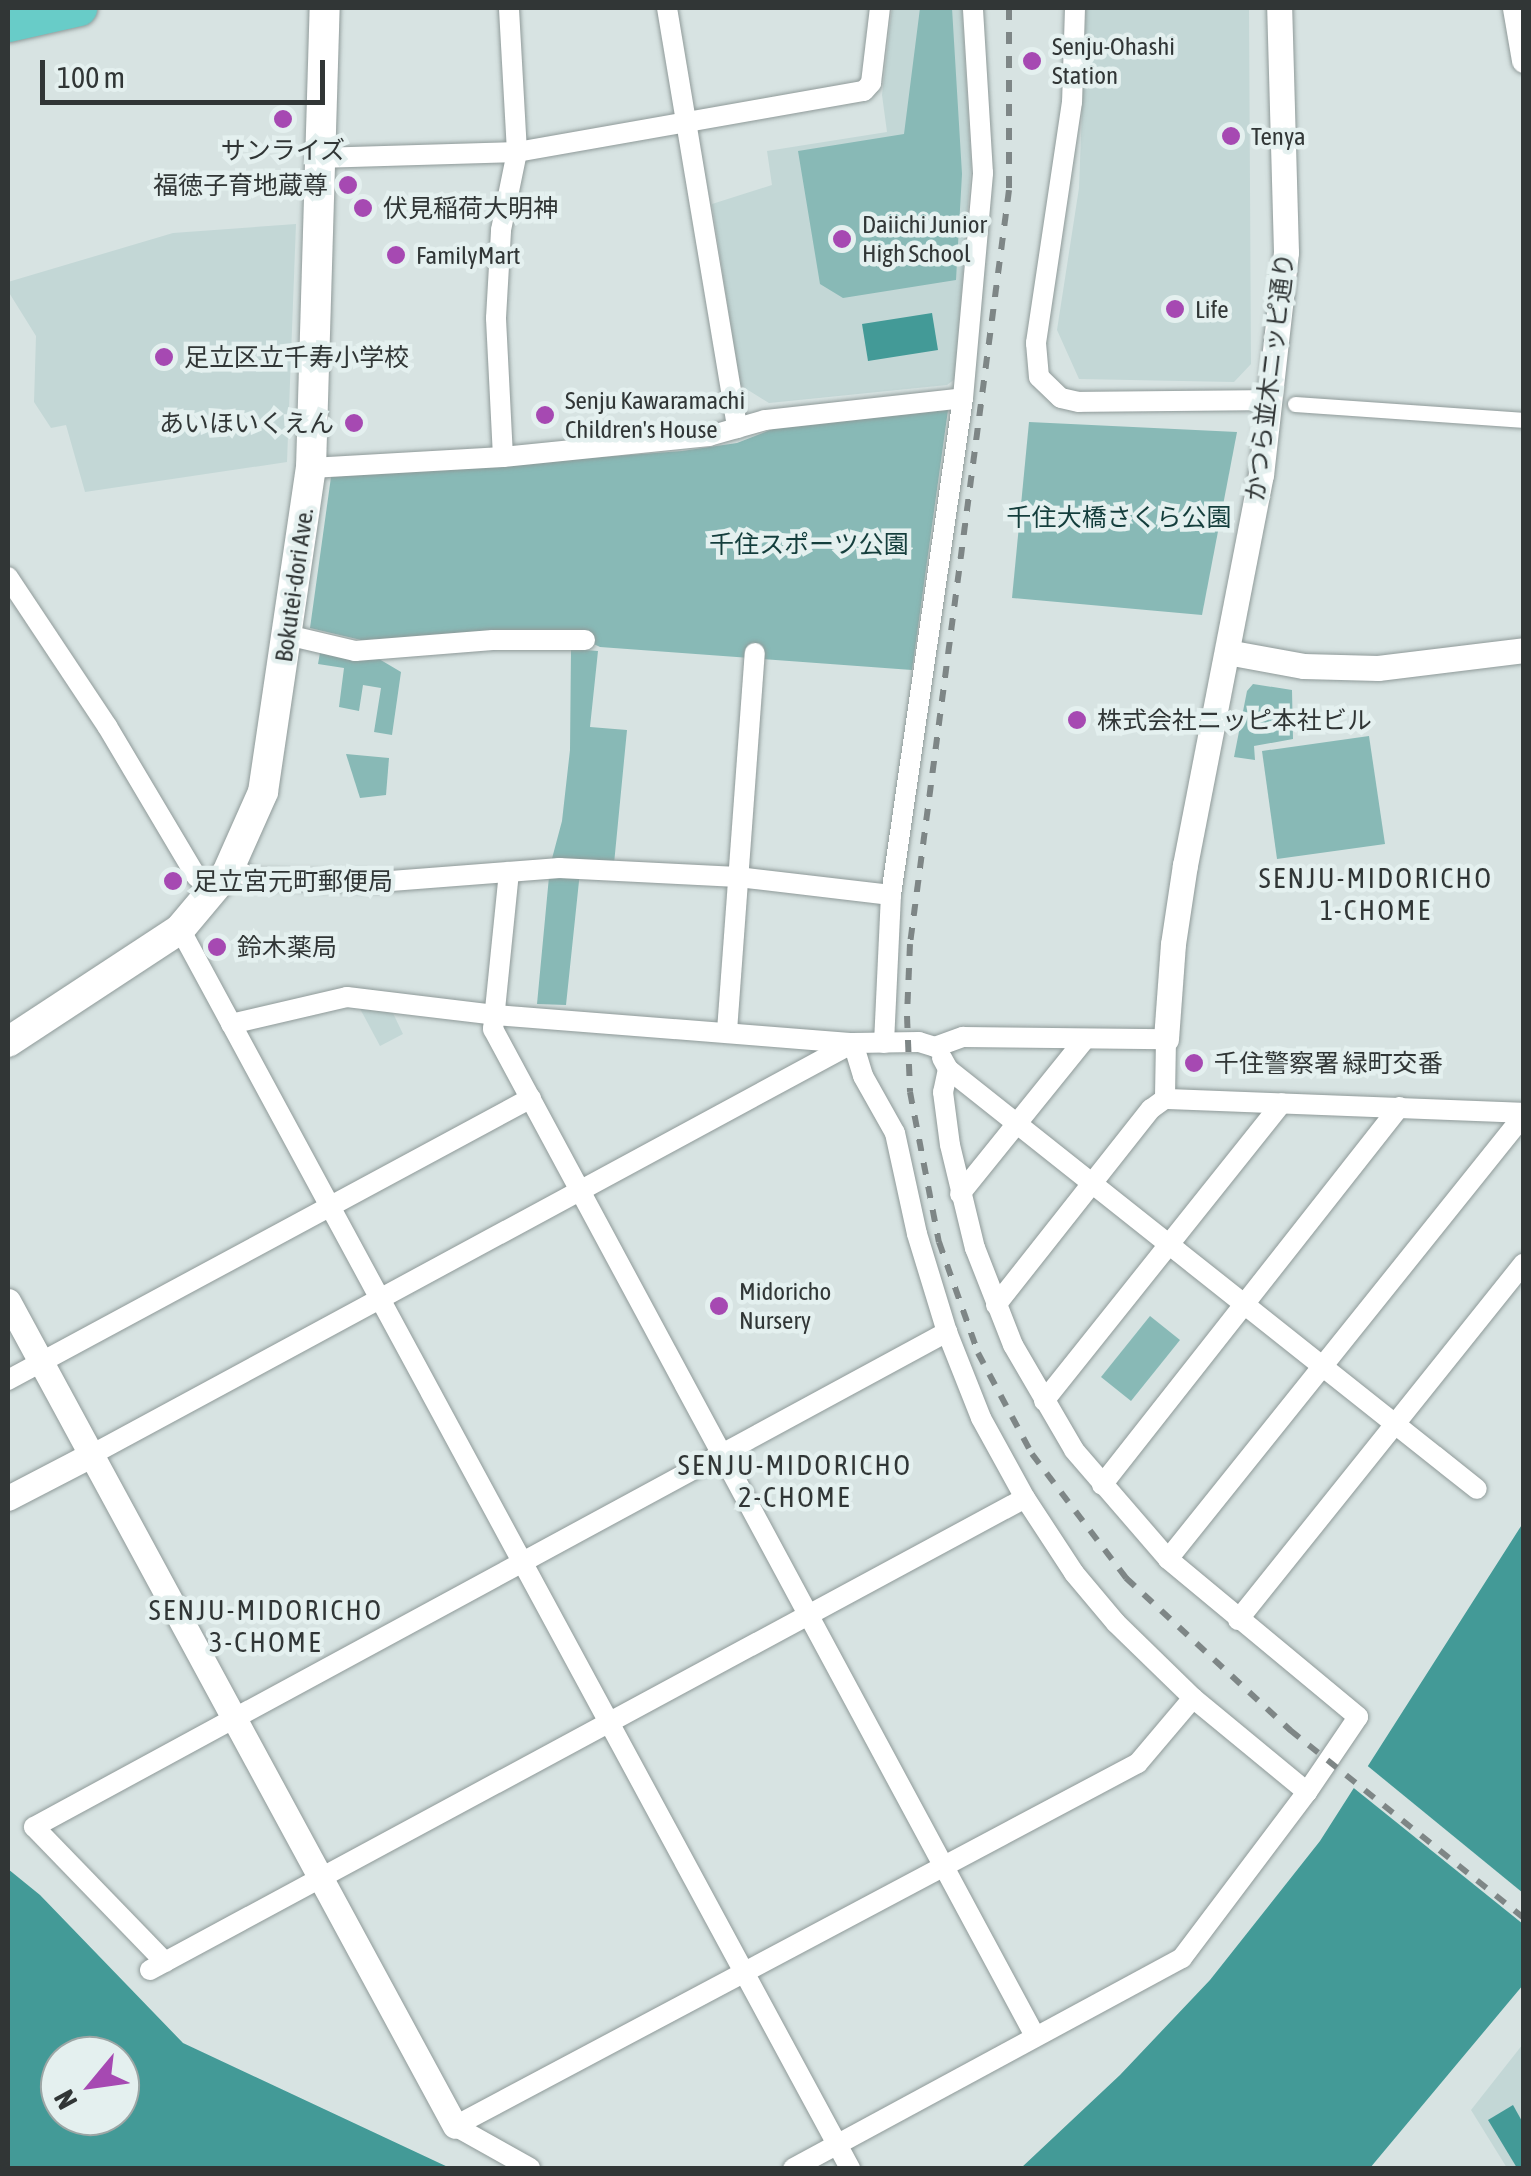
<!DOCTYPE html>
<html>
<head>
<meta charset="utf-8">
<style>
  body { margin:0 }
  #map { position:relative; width:1531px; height:2176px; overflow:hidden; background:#d7e3e2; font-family:"Asap Condensed","Noto Sans JP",sans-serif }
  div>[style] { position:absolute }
  .built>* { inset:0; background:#c3d7d6 }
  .green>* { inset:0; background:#88b9b6 }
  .water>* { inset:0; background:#439a97 }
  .pier>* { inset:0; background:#d7e3e2 }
  .roads { filter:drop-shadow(0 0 2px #8f9a99) drop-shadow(0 0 2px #8f9a99) }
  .pedestrian>* { height:15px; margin:-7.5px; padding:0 7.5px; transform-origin:7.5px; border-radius:7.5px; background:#fff }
  .minor>* { height:20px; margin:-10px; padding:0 10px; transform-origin:10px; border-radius:10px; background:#fff }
  .tertiary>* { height:25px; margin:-12.5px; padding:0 12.5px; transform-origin:12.5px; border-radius:12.5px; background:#fff }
  .secondary>* { height:30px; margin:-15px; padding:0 15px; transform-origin:15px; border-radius:15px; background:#fff }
  .trunk>* { height:35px; margin:-17.5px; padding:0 17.5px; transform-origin:17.5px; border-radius:17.5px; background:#68ccc8 }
  .rail>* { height:6px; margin-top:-3px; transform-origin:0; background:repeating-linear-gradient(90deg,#7e8686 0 12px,transparent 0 24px) }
  .dots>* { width:28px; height:28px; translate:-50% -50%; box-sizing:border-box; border:5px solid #e4f0ef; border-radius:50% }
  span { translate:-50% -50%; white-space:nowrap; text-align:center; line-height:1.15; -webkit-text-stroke:9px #e4f0ef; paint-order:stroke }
  .poi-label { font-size:25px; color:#313636 }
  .left { translate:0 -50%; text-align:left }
  .right { translate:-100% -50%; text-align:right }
  .street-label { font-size:25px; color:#313636 }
  .park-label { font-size:25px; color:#143e3c }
  .neighbourhood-label { font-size:28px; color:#313636; letter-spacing:2.5px }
  .frame { position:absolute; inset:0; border:10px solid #313636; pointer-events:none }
  .north { position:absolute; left:40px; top:2036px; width:100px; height:100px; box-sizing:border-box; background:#e4f0ef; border:2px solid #9ca6a5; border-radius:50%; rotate:241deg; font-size:28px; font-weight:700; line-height:40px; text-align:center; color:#313636 }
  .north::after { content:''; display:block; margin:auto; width:35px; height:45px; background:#a649b2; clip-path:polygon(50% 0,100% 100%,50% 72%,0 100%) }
  .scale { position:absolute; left:40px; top:60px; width:285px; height:45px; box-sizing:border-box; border:5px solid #313636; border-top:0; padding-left:12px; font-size:30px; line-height:35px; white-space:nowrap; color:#313636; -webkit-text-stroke:8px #e4f0ef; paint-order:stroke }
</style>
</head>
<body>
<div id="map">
  <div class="built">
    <i style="clip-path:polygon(892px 8px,962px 8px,971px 165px,955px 379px,947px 385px,769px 403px,740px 385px,712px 204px,772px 185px,767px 151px,887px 132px,882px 95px)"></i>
    <i style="clip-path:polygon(1086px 8px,1249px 8px,1251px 364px,1234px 382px,1079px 379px,1057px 330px,1079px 188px)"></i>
    <i style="clip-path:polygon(296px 224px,287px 462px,85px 492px,66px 425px,51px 428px,34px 402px,36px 336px,8px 291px,8px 282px,173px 233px)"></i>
    <i style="clip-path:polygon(357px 1003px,390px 1007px,403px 1034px,380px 1046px)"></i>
    <i style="clip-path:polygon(1523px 2044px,1523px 2168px,1507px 2168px,1471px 2110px)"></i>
  </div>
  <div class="green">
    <i style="clip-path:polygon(920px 8px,952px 8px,962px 174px,956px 280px,843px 298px,820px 284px,798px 151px,904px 134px)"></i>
    <i style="clip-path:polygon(948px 410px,912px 670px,600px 647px,573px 634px,361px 640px,310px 628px,331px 477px,682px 451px,737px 443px,778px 427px)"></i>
    <i style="clip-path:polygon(1029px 422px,1237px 432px,1202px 615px,1012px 598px)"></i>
    <i style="clip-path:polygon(321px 647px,374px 656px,401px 672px,392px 735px,374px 732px,381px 688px,363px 685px,359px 711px,339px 707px,344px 668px,318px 664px)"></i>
    <i style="clip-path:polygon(571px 649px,598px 651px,590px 727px,627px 730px,614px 864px,581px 862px,566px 1005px,537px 1004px,550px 866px,562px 821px,570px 750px)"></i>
    <i style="clip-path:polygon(1253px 684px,1292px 690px,1293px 739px,1254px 746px,1255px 760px,1234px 757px,1247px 691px)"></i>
    <i style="clip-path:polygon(1369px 736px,1385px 844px,1277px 859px,1262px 751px)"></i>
    <i style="clip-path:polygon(346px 754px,389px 758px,386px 795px,360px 798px)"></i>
    <i style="clip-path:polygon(1150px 1316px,1180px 1340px,1131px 1401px,1101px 1377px)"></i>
  </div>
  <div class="water">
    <i style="clip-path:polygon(932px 313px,938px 350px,868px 361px,862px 324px)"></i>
    <i style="clip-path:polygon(1523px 1523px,1523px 1985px,1370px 2168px,1021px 2168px,1120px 2075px,1210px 1980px,1320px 1841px)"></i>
    <i style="clip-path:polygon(evenodd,8px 1869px,40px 1895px,183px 2043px,450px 2168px,8px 2168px,8px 1869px,60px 2056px,120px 2056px,120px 2116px,60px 2116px,60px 2056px)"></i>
    <i style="clip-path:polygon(1513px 2105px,1523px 2123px,1523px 2168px,1517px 2168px,1488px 2120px)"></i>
  </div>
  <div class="pier">
    <i style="clip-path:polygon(1364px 1763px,1523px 1893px,1523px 1924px,1350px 1785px)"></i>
  </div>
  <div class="roads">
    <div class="pedestrian">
      <i style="left:1295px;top:404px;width:230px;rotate:4deg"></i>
    </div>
    <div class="minor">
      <i style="left:667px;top:8px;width:426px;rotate:80.5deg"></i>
      <i style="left:1075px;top:8px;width:94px;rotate:91.8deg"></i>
      <i style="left:1072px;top:102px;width:244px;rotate:98.5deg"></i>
      <i style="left:1036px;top:343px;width:34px;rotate:85deg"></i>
      <i style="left:1039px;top:377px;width:30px;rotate:44deg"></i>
      <i style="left:1061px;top:398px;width:18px;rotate:13deg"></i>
      <i style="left:1079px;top:402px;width:188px;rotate:-0.6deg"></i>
      <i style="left:319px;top:158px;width:198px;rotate:-1.7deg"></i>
      <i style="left:517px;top:152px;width:352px;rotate:-10deg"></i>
      <i style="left:864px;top:91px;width:11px;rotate:-49deg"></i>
      <i style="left:871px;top:83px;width:76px;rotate:-83.2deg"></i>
      <i style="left:503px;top:457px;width:139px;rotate:-92.9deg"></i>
      <i style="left:496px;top:318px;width:88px;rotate:-86.7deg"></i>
      <i style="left:501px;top:230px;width:80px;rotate:-78.4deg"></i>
      <i style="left:517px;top:152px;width:144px;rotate:-93.2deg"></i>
      <i style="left:311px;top:468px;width:192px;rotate:-3.3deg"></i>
      <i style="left:503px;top:457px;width:207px;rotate:-5.8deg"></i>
      <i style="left:709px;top:436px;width:58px;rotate:-15.9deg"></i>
      <i style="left:765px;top:420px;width:199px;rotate:-6.3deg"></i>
      <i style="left:8px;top:577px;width:179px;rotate:56.4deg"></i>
      <i style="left:107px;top:726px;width:174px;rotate:59.3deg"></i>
      <i style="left:196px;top:876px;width:23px;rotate:43deg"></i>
      <i style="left:287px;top:635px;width:70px;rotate:13.2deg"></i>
      <i style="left:355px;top:651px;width:138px;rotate:-4.6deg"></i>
      <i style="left:493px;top:640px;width:92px"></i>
      <i style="left:230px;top:868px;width:28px;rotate:23deg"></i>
      <i style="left:256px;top:879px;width:122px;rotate:1.4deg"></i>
      <i style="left:378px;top:882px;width:182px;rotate:-4.4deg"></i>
      <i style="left:559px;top:868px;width:179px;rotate:2.9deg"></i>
      <i style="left:738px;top:877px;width:154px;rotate:6.7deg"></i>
      <i style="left:509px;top:872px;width:158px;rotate:95.8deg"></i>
      <i style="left:493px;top:1029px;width:1144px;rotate:61.71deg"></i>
      <i style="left:180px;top:929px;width:1409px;rotate:61.6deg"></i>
      <i style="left:231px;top:1024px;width:119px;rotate:-13.1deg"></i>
      <i style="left:347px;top:997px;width:149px;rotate:6.9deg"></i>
      <i style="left:495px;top:1015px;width:359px;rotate:4.5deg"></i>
      <i style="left:853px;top:1043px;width:34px;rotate:73deg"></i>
      <i style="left:863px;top:1076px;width:65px;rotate:60.7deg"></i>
      <i style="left:895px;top:1133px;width:103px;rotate:77.7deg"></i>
      <i style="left:917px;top:1234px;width:102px;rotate:73deg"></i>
      <i style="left:947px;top:1332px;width:92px;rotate:68.4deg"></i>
      <i style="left:981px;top:1418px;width:91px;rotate:61.2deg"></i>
      <i style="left:1025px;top:1498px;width:90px;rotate:56.8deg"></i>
      <i style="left:1074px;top:1573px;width:65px;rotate:50deg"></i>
      <i style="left:1116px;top:1623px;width:107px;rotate:44.2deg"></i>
      <i style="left:1193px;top:1698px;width:148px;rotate:39.5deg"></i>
      <i style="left:1307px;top:1792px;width:208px;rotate:127deg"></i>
      <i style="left:1182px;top:1958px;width:442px;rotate:151.6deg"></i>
      <i style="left:727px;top:1031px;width:379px;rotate:-85.8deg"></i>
      <i style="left:884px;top:1043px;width:148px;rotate:-87.3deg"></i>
      <i style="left:891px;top:895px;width:502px;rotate:-81.76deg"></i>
      <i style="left:963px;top:398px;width:226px;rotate:-84.9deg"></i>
      <i style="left:983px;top:173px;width:165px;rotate:-93.5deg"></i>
      <i style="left:942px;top:1058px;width:13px;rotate:61deg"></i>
      <i style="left:948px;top:1069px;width:675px;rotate:38.45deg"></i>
      <i style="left:948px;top:1069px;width:24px;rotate:102deg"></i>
      <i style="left:943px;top:1092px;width:53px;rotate:82.5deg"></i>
      <i style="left:950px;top:1145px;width:106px;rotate:76.4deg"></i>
      <i style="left:975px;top:1248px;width:104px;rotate:68.6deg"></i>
      <i style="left:1013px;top:1345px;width:121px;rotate:59.8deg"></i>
      <i style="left:1074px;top:1450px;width:144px;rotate:49.2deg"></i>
      <i style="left:1168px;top:1559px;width:247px;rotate:39.7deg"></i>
      <i style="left:1358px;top:1717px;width:91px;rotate:124.2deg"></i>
      <i style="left:960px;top:1194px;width:199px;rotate:-51.1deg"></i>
      <i style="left:996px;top:1305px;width:250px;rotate:-51.7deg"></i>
      <i style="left:1151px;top:1109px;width:17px;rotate:-36deg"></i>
      <i style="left:8px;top:1380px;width:594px;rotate:-28.33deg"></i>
      <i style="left:1044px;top:1401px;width:381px;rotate:-51.4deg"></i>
      <i style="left:91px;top:1455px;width:866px;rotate:-28.4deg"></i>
      <i style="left:853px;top:1043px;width:66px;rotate:-0.9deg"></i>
      <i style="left:919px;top:1042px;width:17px;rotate:17deg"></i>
      <i style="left:935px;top:1047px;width:30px;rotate:-20deg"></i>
      <i style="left:963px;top:1037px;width:203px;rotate:0.6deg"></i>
      <i style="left:1166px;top:1039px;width:60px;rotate:91deg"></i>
      <i style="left:1165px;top:1099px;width:359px;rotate:2.2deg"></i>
      <i style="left:1102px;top:1485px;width:481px;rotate:-51.8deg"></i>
      <i style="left:1168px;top:1559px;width:569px;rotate:-51.28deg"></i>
      <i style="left:1238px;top:1620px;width:457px;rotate:-51.3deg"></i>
      <i style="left:165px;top:1962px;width:188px;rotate:-134.1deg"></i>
      <i style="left:34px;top:1827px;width:1039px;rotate:-28.47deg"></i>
      <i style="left:150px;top:1970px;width:994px;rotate:-28.34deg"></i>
      <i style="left:530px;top:2168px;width:86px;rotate:-150.8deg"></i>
      <i style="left:455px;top:2126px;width:773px;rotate:-27.99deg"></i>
      <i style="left:1138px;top:1763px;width:85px;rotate:-49.8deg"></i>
    </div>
    <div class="tertiary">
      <i style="left:1515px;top:8px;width:53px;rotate:80.2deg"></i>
      <i style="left:1227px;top:652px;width:77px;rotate:10.4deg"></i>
      <i style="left:1303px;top:666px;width:75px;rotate:1.5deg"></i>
      <i style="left:1378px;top:668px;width:147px;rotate:-7deg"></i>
      <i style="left:1166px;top:1039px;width:95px;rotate:-85.8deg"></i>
      <i style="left:1173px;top:944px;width:80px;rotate:-81.4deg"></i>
      <i style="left:1185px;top:865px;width:397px;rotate:-79deg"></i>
      <i style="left:1261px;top:475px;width:224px;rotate:-83.6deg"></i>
      <i style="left:1286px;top:252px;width:244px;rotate:-91.6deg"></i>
      <i style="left:8px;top:1301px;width:938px;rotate:61.55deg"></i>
      <i style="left:8px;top:1498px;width:93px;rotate:-27.4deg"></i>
    </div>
    <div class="secondary">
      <i style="left:8px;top:1042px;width:206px;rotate:-33.3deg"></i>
      <i style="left:180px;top:929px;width:73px;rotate:-50deg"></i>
      <i style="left:227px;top:873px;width:89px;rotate:-66deg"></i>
      <i style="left:263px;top:792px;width:328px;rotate:-81.6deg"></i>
      <i style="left:311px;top:468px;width:460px;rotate:-88.3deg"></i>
    </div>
    <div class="trunk">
      <i style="left:8px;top:24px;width:73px;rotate:-12.7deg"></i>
    </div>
  </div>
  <div class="rail">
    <i style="left:1009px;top:8px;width:182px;rotate:90deg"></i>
    <i style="left:1009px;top:190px;width:760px;rotate:97.48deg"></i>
    <i style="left:910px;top:944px;width:72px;rotate:92.4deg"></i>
    <i style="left:907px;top:1016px;width:76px;rotate:87.7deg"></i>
    <i style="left:910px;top:1092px;width:153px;rotate:79.1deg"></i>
    <i style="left:939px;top:1242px;width:118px;rotate:70.6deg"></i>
    <i style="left:978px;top:1353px;width:115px;rotate:61.9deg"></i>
    <i style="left:1032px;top:1454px;width:156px;rotate:52.8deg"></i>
    <i style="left:1126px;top:1578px;width:224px;rotate:42.8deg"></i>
    <i style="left:1290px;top:1730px;width:300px;rotate:38.8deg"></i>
  </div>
  <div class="dots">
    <i style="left:1032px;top:61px;background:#a649b2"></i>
    <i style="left:283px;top:119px;background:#a649b2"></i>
    <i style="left:1231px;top:136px;background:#a649b2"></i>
    <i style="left:348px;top:185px;background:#a649b2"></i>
    <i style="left:363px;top:208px;background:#a649b2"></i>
    <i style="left:842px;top:239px;background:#a649b2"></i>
    <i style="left:396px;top:255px;background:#a649b2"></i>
    <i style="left:1175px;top:309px;background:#a649b2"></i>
    <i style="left:164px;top:357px;background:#a649b2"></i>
    <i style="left:545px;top:415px;background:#a649b2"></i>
    <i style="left:354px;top:423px;background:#a649b2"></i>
    <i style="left:1077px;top:720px;background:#a649b2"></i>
    <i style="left:173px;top:881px;background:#a649b2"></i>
    <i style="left:217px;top:947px;background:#a649b2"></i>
    <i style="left:1194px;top:1063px;background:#a649b2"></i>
    <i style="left:719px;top:1306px;background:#a649b2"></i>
  </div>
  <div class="poi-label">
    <span class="left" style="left:1052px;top:61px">Senju-Ohashi<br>Station</span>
    <span class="left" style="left:1251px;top:136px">Tenya</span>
    <span style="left:283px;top:150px">サンライズ</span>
    <span class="right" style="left:328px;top:185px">福徳子育地蔵尊</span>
    <span class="left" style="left:383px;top:208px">伏見稲荷大明神</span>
    <span class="left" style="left:862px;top:239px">Daiichi Junior<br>High School</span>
    <span class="left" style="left:416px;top:255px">FamilyMart</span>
    <span class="left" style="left:1195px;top:309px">Life</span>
    <span class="left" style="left:184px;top:357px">足立区立千寿小学校</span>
    <span class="left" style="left:565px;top:415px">Senju Kawaramachi<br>Children's House</span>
    <span class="right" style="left:334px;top:423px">あいほいくえん</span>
    <span class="left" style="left:1097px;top:720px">株式会社ニッピ本社ビル</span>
    <span class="left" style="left:193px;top:881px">足立宮元町郵便局</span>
    <span class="left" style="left:237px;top:947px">鈴木薬局</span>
    <span class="left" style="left:1214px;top:1063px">千住警察署 緑町交番</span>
    <span class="left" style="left:739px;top:1306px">Midoricho<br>Nursery</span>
  </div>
  <div class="street-label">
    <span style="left:1270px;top:377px;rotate:-83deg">かつら並木ニッピ通り</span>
    <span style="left:294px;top:585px;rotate:-82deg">Bokutei-dori Ave.</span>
  </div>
  <div class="park-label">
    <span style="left:1119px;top:517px">千住大橋さくら公園</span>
    <span style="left:809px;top:544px">千住スポーツ公園</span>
  </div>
  <div class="neighbourhood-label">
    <span style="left:1376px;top:894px">SENJU-MIDORICHO<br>1-CHOME</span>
    <span style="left:795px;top:1481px">SENJU-MIDORICHO<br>2-CHOME</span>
    <span style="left:266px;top:1626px">SENJU-MIDORICHO<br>3-CHOME</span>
  </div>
  <div class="frame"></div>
  <div class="north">N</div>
  <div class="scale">100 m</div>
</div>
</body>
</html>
